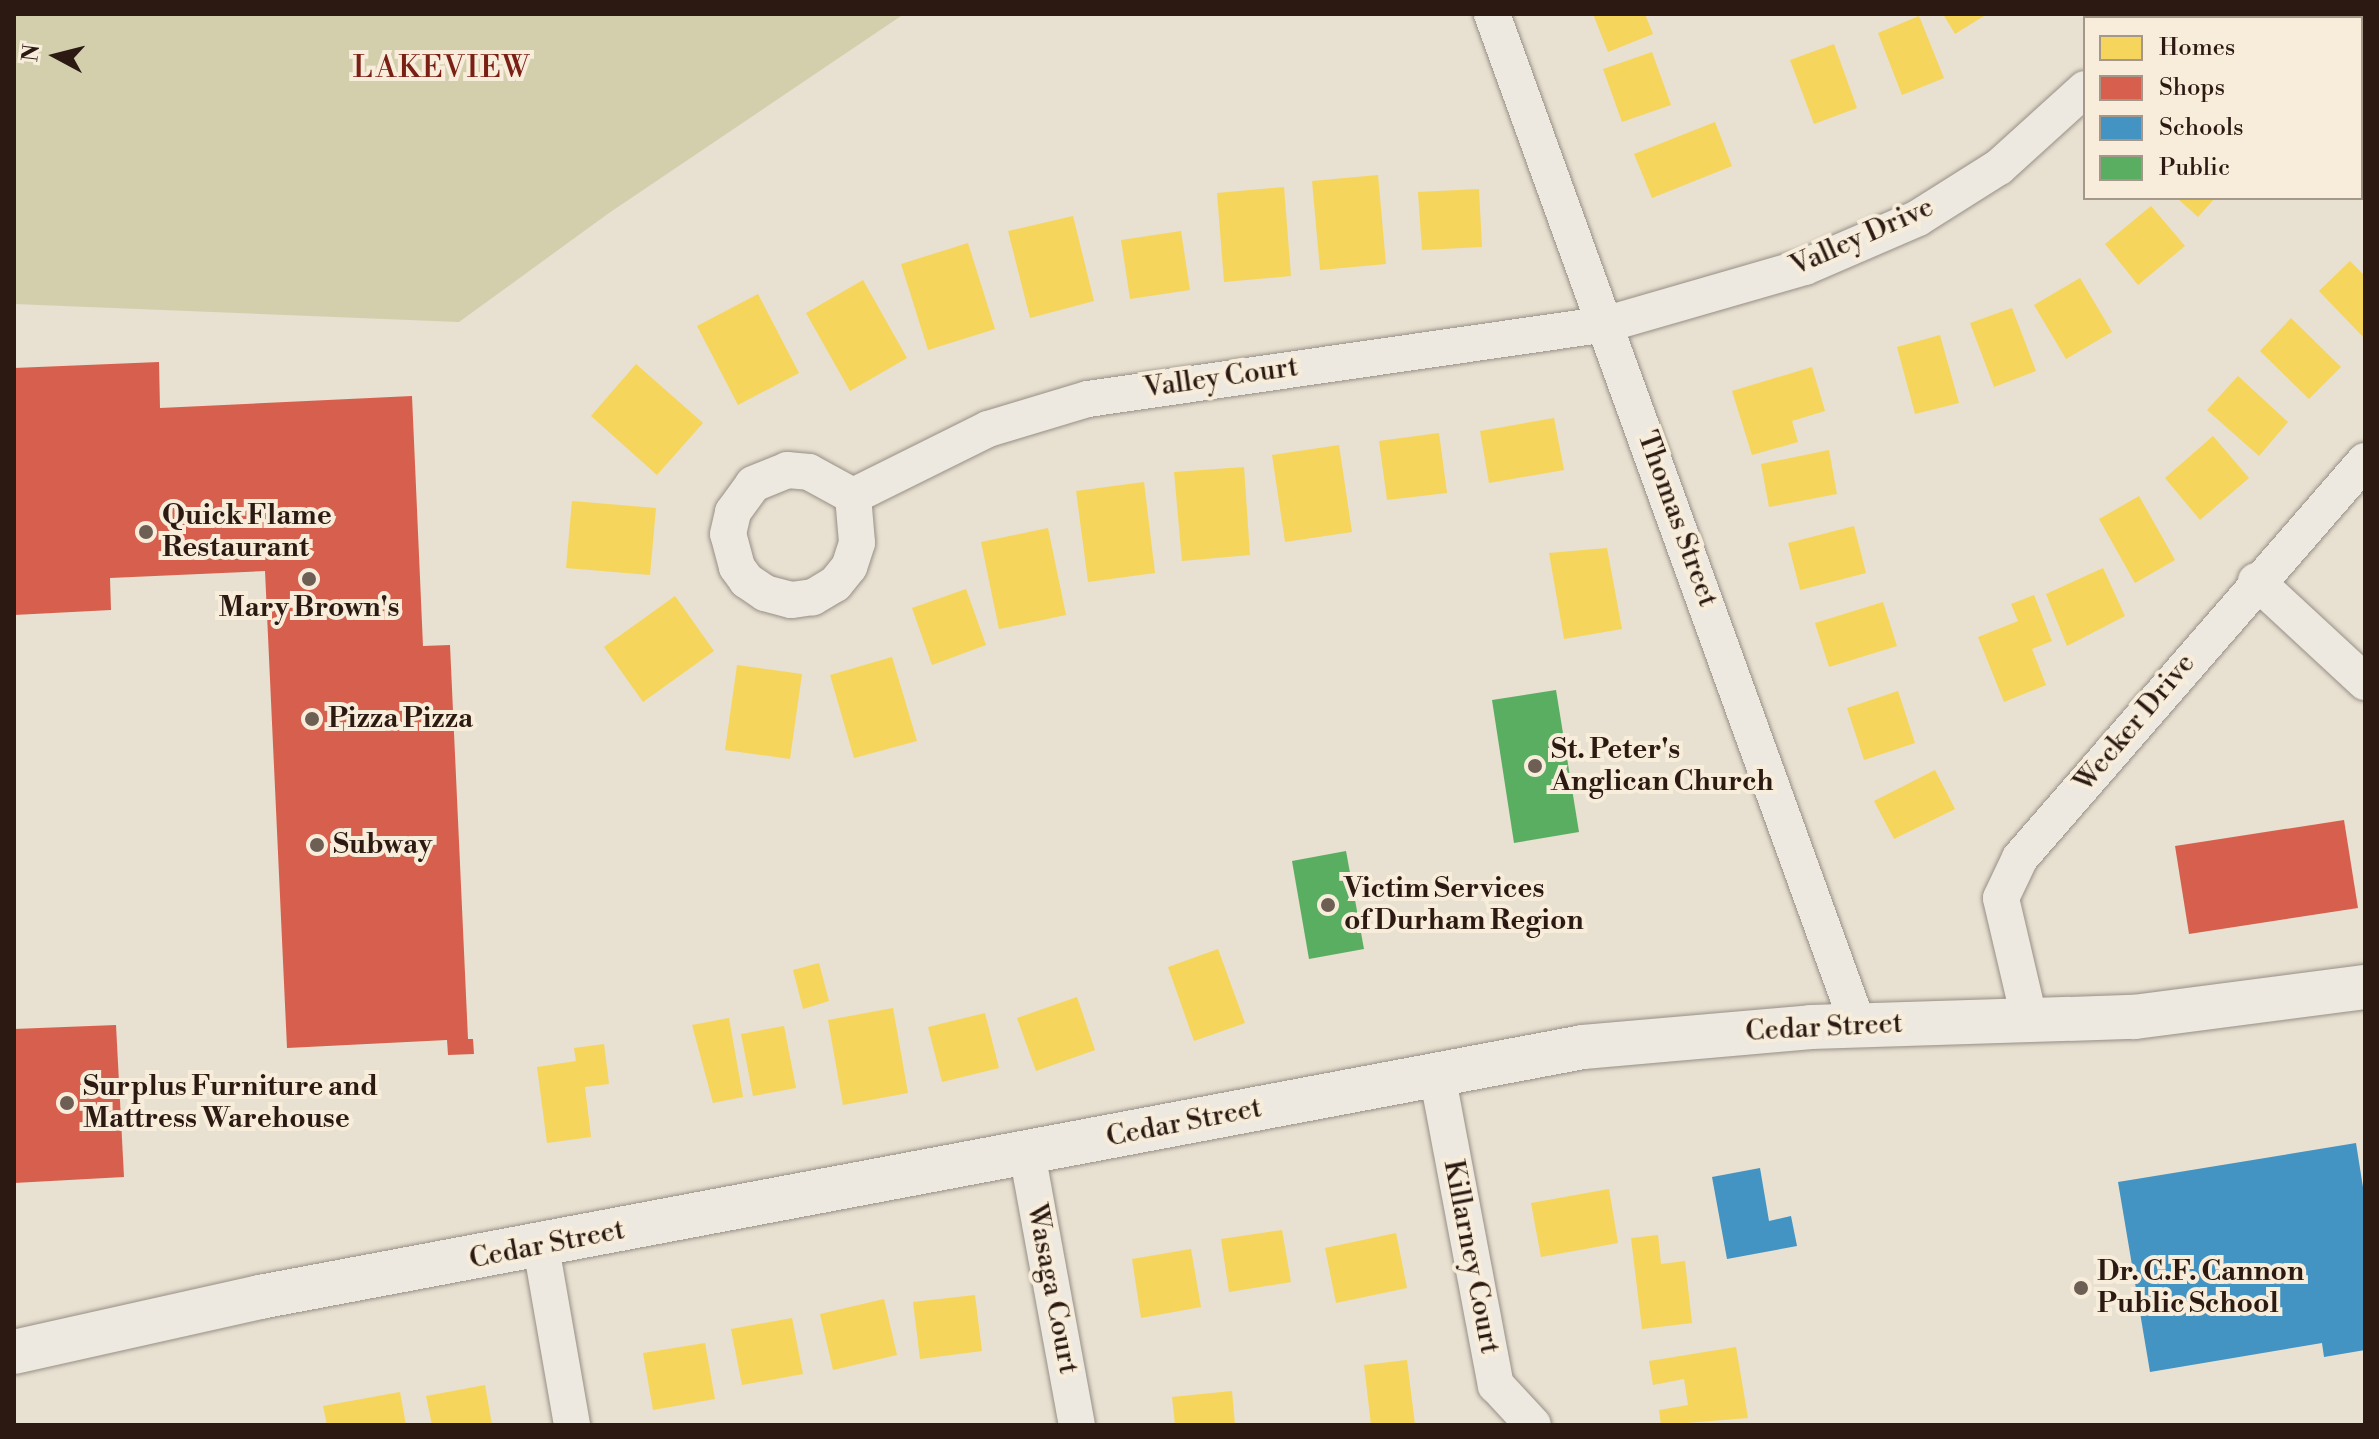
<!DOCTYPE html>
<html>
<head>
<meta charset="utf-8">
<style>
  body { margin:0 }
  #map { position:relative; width:2379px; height:1439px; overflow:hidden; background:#e8e0d0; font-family:"Libre Bodoni",serif }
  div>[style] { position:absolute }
  .green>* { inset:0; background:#d3cfad }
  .homes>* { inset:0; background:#f6d55c }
  .shops>* { inset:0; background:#d6604d }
  .schools>* { inset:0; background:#4393c3 }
  .public>* { inset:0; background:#5aae61 }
  .roads { filter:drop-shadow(0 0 2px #968f86) drop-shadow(0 0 2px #968f86) }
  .minor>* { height:36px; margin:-18px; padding:0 18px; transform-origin:18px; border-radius:18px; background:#ede8e0 }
  .tertiary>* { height:44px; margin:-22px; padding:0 22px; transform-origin:22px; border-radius:22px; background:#ede8e0 }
  .dots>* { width:22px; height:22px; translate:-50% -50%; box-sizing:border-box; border:4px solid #f7edda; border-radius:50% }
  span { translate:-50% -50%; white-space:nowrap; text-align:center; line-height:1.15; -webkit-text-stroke:8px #f7edda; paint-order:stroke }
  .street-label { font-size:28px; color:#2b1912 }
  .poi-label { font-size:28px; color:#2b1912; font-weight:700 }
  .left { translate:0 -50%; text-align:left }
  .neighbourhood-label { font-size:30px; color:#7a1f14; letter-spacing:2px }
  .frame { position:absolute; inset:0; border:16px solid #2b1912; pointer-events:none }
  .legend { position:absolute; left:2083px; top:16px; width:280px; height:184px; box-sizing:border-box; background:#f7edda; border:2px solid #a5988a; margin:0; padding:10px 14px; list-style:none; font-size:24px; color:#2b1912 }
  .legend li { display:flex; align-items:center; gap:16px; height:40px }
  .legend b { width:40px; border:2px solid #a5988a }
  .north { position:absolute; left:16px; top:16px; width:80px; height:80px; -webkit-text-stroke:6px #f7edda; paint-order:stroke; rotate:277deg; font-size:22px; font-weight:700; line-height:32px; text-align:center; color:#2b1912 }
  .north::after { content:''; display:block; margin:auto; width:28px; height:36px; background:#2b1912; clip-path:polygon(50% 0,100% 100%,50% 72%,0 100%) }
</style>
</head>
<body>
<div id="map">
  <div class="green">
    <i style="clip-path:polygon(14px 14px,904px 14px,609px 213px,459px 322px,14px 304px)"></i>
  </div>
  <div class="homes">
    <i style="clip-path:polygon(1593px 14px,1645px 14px,1653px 34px,1608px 52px)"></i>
    <i style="clip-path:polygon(1943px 14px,1987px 14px,1955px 34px)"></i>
    <i style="clip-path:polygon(2314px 14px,2335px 14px,2339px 18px,2310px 18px)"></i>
    <i style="clip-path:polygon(1919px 16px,1944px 78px,1902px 95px,1878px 33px)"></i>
    <i style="clip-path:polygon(1834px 44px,1857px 108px,1814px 124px,1790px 60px)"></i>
    <i style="clip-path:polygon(1652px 52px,1671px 105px,1622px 122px,1603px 69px)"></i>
    <i style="clip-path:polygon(1715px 122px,1732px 166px,1652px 198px,1634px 154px)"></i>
    <i style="clip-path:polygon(1378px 175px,1386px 264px,1320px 270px,1312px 181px)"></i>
    <i style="clip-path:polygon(1284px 187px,1291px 276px,1224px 282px,1217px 193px)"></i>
    <i style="clip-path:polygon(1479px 189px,1482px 247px,1422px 250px,1418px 192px)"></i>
    <i style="clip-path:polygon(2177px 198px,2215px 198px,2198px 217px)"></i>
    <i style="clip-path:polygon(2151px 206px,2185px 246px,2138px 285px,2105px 244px)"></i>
    <i style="clip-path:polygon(1073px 216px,1094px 301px,1030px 318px,1008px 231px)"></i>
    <i style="clip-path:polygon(1181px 231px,1190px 290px,1130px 299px,1121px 240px)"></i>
    <i style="clip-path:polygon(968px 243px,995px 329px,928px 350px,901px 264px)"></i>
    <i style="clip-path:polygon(2350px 261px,2365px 276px,2365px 339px,2319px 291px)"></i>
    <i style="clip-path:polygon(2080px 278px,2112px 332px,2066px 359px,2034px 305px)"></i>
    <i style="clip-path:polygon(863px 280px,907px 358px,850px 391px,806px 313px)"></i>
    <i style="clip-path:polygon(758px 294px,799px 373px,738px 405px,697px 326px)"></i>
    <i style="clip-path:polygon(2012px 308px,2036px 371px,1994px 387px,1970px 323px)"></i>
    <i style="clip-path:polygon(2291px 318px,2341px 367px,2309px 399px,2260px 351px)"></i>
    <i style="clip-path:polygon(1940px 335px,1959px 403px,1915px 414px,1897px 347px)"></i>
    <i style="clip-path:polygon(636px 364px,703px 423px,657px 475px,591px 416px)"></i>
    <i style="clip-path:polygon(1812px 367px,1825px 411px,1792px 421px,1798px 442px,1752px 455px,1732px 391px)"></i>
    <i style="clip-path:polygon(2238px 376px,2288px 422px,2259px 456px,2207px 410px)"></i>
    <i style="clip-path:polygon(1554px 418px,1564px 470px,1489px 483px,1480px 431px)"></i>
    <i style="clip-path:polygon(1439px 433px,1447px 493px,1387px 500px,1379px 441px)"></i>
    <i style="clip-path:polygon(2213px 436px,2249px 478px,2200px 520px,2165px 478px)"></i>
    <i style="clip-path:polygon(1339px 445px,1352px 532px,1285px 542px,1272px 455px)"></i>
    <i style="clip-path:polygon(1829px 450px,1837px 494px,1769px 507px,1761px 464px)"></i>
    <i style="clip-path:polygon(1244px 467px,1250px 555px,1182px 561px,1174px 472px)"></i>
    <i style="clip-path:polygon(1144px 482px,1155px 573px,1088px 582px,1076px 491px)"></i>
    <i style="clip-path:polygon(2139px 496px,2175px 560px,2135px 583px,2099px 519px)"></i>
    <i style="clip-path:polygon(572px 501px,656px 508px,650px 575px,566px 568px)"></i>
    <i style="clip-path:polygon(1854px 526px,1866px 573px,1800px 590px,1788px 543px)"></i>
    <i style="clip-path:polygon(1048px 528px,1066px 615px,999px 629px,981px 542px)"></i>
    <i style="clip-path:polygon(1607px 548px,1622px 629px,1564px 639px,1549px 553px)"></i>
    <i style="clip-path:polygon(2103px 568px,2125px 616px,2067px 646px,2046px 594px)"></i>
    <i style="clip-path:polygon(966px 589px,986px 645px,932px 665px,912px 608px)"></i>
    <i style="clip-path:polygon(2034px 595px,2052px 641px,2032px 649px,2046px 685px,2004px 702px,1978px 637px,2018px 621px,2011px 604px)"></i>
    <i style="clip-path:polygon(675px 596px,714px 651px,643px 702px,604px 647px)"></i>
    <i style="clip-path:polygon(1883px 602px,1897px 646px,1829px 667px,1815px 623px)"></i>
    <i style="clip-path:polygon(892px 657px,917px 741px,854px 758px,830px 675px)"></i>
    <i style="clip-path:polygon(737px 665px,802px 674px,790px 759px,725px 750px)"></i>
    <i style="clip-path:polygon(1898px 691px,1915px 743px,1864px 760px,1847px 708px)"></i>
    <i style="clip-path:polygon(1935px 770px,1955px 809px,1894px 839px,1874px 801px)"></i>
    <i style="clip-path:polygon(1218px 949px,1245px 1023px,1194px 1041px,1168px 967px)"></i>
    <i style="clip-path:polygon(819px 963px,829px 1001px,803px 1009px,793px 970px)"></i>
    <i style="clip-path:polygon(1077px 997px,1095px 1050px,1036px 1071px,1017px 1018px)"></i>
    <i style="clip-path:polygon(893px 1008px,908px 1093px,843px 1105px,828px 1020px)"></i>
    <i style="clip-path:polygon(985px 1013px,999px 1068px,942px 1082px,928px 1027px)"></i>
    <i style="clip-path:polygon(729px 1018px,743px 1097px,713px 1103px,692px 1025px)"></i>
    <i style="clip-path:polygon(784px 1026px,796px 1088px,753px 1096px,741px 1034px)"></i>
    <i style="clip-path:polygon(604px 1044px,609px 1084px,585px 1087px,591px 1137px,547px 1143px,537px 1067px,576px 1061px,574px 1048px)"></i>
    <i style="clip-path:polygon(1609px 1189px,1618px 1243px,1541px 1257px,1531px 1203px)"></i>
    <i style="clip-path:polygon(1282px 1230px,1291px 1282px,1229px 1292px,1221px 1239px)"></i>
    <i style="clip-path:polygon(1396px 1233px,1407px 1288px,1336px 1303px,1325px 1248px)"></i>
    <i style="clip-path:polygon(1658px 1235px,1661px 1264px,1685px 1261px,1692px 1323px,1642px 1329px,1631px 1238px)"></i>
    <i style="clip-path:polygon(1191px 1249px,1201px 1307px,1141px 1318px,1132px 1259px)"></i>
    <i style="clip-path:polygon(975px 1295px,982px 1351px,920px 1359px,913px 1302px)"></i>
    <i style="clip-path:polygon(884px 1299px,897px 1355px,833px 1370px,820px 1314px)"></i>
    <i style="clip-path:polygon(792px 1318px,803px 1374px,742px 1385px,731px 1329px)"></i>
    <i style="clip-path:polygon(705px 1343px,715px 1399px,653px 1410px,643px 1353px)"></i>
    <i style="clip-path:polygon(1736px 1347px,1748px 1418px,1661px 1425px,1659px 1410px,1688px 1405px,1684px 1379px,1653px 1385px,1649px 1361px)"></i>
    <i style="clip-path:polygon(1407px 1360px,1415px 1425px,1371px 1425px,1364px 1365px)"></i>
    <i style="clip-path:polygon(485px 1385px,492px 1425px,432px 1425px,426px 1396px)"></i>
    <i style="clip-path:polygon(1232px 1391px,1235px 1425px,1175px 1425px,1172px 1397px)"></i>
    <i style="clip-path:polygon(400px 1392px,406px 1425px,327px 1425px,323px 1406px)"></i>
  </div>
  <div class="shops">
    <i style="clip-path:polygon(159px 362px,160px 408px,412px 396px,423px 646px,450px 645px,468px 1039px,473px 1039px,474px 1054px,448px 1055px,447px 1040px,287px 1048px,265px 571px,110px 578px,111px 610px,14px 615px,14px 368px)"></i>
    <i style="clip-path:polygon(2344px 820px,2358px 908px,2189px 934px,2175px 846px)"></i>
    <i style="clip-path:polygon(116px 1025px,124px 1177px,14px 1183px,14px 1029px)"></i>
  </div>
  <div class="schools">
    <i style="clip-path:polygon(2356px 1143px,2365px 1200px,2365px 1350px,2324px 1357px,2322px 1343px,2150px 1372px,2118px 1182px)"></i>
    <i style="clip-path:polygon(1760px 1168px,1769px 1221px,1791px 1216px,1797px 1246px,1727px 1259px,1712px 1177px)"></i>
  </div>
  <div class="public">
    <i style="clip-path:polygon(1556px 690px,1579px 832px,1514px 843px,1492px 700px)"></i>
    <i style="clip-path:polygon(1346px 851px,1364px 949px,1309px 959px,1292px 861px)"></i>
  </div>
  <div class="roads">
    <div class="minor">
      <i style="left:1492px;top:14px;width:1075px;rotate:70.1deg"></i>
      <i style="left:2157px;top:18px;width:6px;rotate:-45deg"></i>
      <i style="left:787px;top:470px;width:22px;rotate:5deg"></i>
      <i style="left:809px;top:472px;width:50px;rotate:28.6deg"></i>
      <i style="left:853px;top:496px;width:47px;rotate:85.1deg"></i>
      <i style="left:857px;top:543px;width:25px;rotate:108deg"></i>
      <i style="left:849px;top:567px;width:22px;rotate:129deg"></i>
      <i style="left:835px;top:584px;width:26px;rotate:149deg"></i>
      <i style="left:813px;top:597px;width:22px;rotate:172deg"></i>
      <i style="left:791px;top:600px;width:27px;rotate:-165deg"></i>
      <i style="left:765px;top:593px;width:22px;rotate:-146deg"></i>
      <i style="left:747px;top:581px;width:17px;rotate:-126deg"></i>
      <i style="left:737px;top:567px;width:34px;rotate:-105deg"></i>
      <i style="left:728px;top:534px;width:23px;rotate:-77deg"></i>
      <i style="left:733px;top:512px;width:34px;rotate:-54deg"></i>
      <i style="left:753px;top:484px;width:37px;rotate:-22deg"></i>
      <i style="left:853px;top:496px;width:151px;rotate:-26.4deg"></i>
      <i style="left:988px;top:429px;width:104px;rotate:-16.7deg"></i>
      <i style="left:1088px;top:399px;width:524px;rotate:-8.22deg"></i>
      <i style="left:1607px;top:324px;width:206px;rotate:-16.1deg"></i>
      <i style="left:1805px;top:267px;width:123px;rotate:-23.4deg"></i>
      <i style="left:1918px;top:218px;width:96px;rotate:-32.2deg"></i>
      <i style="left:1999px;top:167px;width:116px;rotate:-42.2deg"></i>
      <i style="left:2256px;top:581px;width:149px;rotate:42.8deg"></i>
      <i style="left:2030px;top:1022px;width:127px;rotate:-103.2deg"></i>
      <i style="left:2001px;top:898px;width:44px;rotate:-64.6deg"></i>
      <i style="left:2020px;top:858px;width:526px;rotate:-49.01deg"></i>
      <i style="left:1437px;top:1074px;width:317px;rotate:79.3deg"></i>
      <i style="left:1496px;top:1385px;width:54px;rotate:47.2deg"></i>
      <i style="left:1027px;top:1153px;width:277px;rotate:79.6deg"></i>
      <i style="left:541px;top:1247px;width:181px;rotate:80.1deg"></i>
    </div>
    <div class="tertiary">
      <i style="left:14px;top:1352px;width:252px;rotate:-12.6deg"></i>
      <i style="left:260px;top:1297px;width:1346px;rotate:-10.7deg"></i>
      <i style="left:1583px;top:1047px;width:229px;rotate:-5deg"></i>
      <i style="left:1811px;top:1027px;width:323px;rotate:-1.8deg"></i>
      <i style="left:2134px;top:1017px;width:233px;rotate:-7.4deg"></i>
    </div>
  </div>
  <div class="dots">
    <i style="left:146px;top:532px;background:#6d5f54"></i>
    <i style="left:309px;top:579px;background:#6d5f54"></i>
    <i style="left:312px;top:719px;background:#6d5f54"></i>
    <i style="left:1535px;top:766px;background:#6d5f54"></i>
    <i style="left:317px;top:845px;background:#6d5f54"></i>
    <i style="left:1328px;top:905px;background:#6d5f54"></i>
    <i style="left:67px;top:1103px;background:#6d5f54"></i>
    <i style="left:2081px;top:1288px;background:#6d5f54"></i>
  </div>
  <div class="street-label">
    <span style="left:1862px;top:237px;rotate:-24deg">Valley Drive</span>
    <span style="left:1221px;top:378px;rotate:-8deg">Valley Court</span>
    <span style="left:1677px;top:519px;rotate:70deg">Thomas Street</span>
    <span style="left:2135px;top:723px;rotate:-50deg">Wecker Drive</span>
    <span style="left:1824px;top:1028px;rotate:-3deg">Cedar Street</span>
    <span style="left:1184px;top:1123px;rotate:-11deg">Cedar Street</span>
    <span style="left:547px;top:1245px;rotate:-11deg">Cedar Street</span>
    <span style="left:1471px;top:1257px;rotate:79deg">Killarney Court</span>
    <span style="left:1052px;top:1289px;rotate:79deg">Wasaga Court</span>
  </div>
  <div class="poi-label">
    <span class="left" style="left:162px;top:532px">Quick Flame<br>Restaurant</span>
    <span style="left:309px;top:608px">Mary Brown's</span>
    <span class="left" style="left:328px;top:719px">Pizza Pizza</span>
    <span class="left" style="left:1551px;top:766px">St. Peter's<br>Anglican Church</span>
    <span class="left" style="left:333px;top:845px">Subway</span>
    <span class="left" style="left:1344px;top:905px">Victim Services<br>of Durham Region</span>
    <span class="left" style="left:83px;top:1103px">Surplus Furniture and<br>Mattress Warehouse</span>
    <span class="left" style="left:2097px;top:1288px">Dr. C.F. Cannon<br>Public School</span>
  </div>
  <div class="neighbourhood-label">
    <span style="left:442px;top:68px">LAKEVIEW</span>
  </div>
  <div class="frame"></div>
  <ul class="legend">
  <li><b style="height:22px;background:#f6d55c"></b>Homes</li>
  <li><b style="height:22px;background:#d6604d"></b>Shops</li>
  <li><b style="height:22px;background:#4393c3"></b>Schools</li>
  <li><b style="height:22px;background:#5aae61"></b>Public</li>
  </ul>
  <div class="north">N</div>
</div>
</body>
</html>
